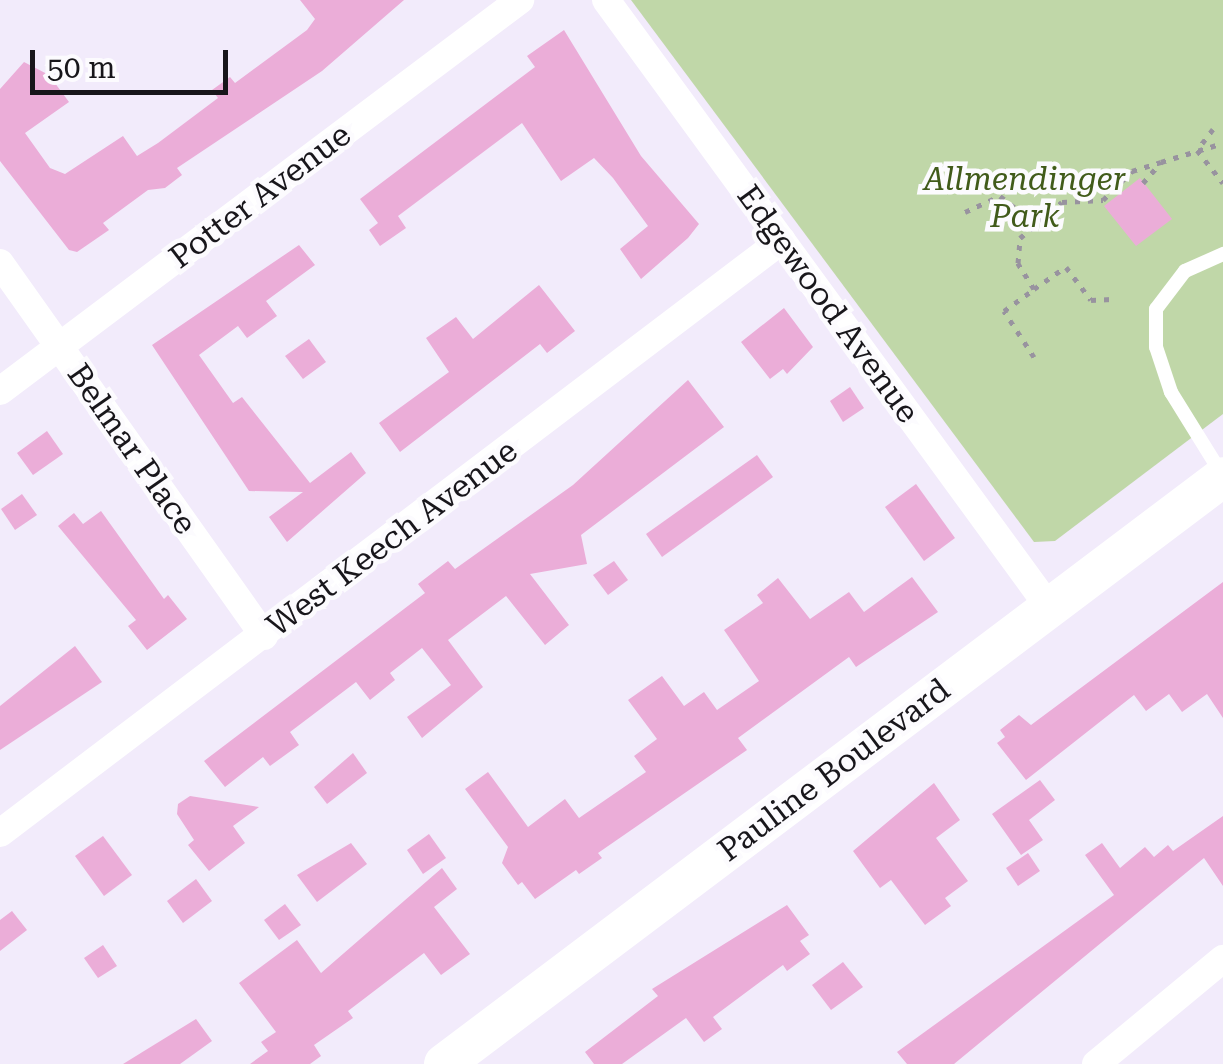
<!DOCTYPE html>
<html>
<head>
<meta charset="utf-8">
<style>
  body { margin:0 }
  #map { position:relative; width:1223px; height:1064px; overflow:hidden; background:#f2ebfb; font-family:"Roboto Serif",serif }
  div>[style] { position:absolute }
  .green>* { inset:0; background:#c0d7a8 }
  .building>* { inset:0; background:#ebadd8 }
  .path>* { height:5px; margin-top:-2.5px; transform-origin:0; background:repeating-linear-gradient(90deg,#98939f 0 5px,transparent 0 13px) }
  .lane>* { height:14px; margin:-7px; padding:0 7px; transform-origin:7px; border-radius:7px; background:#fff }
  .street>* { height:28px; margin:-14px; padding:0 14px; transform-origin:14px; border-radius:14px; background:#fff }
  .secondary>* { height:40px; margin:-20px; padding:0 20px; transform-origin:20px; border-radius:20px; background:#fff }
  span { translate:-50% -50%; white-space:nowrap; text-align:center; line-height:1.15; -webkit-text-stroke:9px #fcfbfe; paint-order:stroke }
  .park-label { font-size:32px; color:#415b1a; font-style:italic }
  .street-label { font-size:32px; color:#18161b }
  .scale { position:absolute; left:30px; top:50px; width:198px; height:45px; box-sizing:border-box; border:5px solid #18161b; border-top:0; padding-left:12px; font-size:30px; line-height:35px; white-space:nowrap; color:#18161b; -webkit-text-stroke:8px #fcfbfe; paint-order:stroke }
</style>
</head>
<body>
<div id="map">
  <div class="green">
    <i style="clip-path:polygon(631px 0,1223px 0,1223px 414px,1055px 541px,1034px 542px)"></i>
  </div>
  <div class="building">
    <i style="clip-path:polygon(300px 0,404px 0,322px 71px,177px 168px,182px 175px,165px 188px,148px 190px,103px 223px,109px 230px,77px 252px,69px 250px,0 161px,0 89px,24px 62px,49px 75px,69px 102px,25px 133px,50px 168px,65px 174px,123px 136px,137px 156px,158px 143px,218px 98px,212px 90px,230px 77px,235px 83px,307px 30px,315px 19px)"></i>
    <i style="clip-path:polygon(564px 30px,641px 156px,699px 224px,688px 238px,641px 279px,620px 249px,648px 226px,613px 178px,594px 158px,561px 181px,522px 123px,398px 216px,406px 228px,380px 246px,369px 230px,378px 223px,360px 199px,535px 67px,527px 56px)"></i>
    <i style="clip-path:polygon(1140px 178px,1172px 219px,1136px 246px,1104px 206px)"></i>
    <i style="clip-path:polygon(299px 245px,315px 265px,266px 301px,277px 316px,247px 338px,238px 326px,199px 355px,233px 403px,242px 397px,310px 483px,351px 452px,366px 473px,287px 542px,269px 517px,303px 492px,249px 491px,152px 345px)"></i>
    <i style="clip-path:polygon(539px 285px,575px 331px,547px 353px,540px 344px,400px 452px,379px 423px,449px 372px,426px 338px,456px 317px,473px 339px)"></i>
    <i style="clip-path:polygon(784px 308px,813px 347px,787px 374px,783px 369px,770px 379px,741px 342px)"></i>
    <i style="clip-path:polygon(309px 339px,326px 362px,303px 379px,285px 356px)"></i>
    <i style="clip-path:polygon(688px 380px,724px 427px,581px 535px,587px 564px,530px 574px,569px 625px,545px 645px,506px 596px,448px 640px,483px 687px,422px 738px,407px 717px,451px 685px,422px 648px,390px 673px,395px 680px,370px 700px,356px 682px,290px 732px,299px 745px,270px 766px,263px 757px,225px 787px,204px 761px,425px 593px,418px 584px,448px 561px,455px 569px,573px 485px)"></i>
    <i style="clip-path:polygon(850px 387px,864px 408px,843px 422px,830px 401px)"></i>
    <i style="clip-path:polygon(47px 431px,63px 454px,33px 475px,17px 453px)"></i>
    <i style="clip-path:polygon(757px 455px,773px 477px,662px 557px,646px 534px)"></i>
    <i style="clip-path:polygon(916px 484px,955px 538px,924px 561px,885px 507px)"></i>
    <i style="clip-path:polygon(22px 494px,37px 515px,15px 530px,1px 509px)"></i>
    <i style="clip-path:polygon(101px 511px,164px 599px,168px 595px,187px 619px,147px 650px,128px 626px,136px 620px,58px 526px,74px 513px,83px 524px)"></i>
    <i style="clip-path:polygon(614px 561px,628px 580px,608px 595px,593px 575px)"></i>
    <i style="clip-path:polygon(912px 577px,938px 612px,856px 667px,849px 657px,738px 738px,747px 750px,598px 853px,602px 858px,579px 874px,576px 870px,535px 899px,522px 882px,518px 885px,502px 863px,508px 847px,465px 789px,488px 772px,528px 827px,565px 799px,579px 818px,646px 772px,634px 756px,657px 739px,628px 700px,662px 676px,684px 706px,704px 692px,717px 710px,759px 681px,724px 630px,763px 603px,757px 595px,778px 578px,810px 619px,849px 592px,864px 612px)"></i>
    <i style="clip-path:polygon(1223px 582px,1223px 718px,1207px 694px,1182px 712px,1169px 694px,1146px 711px,1134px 695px,1026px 780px,997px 743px,1005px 737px,1000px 730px,1019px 715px,1031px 725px)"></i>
    <i style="clip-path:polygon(75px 646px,102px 682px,0 750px,0 706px)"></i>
    <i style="clip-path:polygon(353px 753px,367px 773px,327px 804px,314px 787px)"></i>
    <i style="clip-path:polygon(1040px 780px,1055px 800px,1029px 820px,1043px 840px,1021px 855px,992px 814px)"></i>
    <i style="clip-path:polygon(934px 783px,960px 820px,936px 838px,968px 881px,945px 898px,951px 906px,925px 925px,891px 880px,880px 888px,853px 851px)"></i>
    <i style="clip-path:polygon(190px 796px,259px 807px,233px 826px,245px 843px,209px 871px,188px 845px,194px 840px,177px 814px,178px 804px)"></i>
    <i style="clip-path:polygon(1223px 816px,1223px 886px,1204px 858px,954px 1064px,907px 1064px,897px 1052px,1114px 895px,1085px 855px,1102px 843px,1120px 868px,1145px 847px,1154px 857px,1168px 845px,1173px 851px)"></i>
    <i style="clip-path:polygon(429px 834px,446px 858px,423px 874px,407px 850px)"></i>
    <i style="clip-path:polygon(103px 836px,132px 875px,104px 896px,75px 856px)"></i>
    <i style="clip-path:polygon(351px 843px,367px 864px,317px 902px,297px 875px)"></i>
    <i style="clip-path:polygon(1028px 853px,1040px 871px,1018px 886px,1006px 868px)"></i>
    <i style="clip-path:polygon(442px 868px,457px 889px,434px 907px,470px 954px,441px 975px,424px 953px,348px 1011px,353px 1018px,314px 1045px,321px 1056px,310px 1064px,250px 1064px,268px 1051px,261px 1042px,276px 1032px,239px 983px,297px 940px,321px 973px)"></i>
    <i style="clip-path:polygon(196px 879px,212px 901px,183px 923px,167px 901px)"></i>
    <i style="clip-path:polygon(285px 904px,301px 925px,279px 940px,264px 920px)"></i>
    <i style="clip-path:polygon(787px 905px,809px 935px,800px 941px,810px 954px,787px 971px,783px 965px,713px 1017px,722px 1029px,704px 1042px,686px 1018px,622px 1064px,594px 1064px,585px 1052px,658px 996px,652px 989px)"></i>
    <i style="clip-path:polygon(12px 911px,27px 930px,0 951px,0 920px)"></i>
    <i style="clip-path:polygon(103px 945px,117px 966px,98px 978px,84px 958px)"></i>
    <i style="clip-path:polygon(843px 962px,863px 987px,831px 1010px,812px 985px)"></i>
    <i style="clip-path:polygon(196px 1019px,212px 1041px,180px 1064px,123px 1064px)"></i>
  </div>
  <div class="path">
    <i style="left:1213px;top:129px;width:26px;rotate:127deg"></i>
    <i style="left:1197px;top:150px;width:42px;rotate:51.8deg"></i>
    <i style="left:1143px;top:183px;width:28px;rotate:-49deg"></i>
    <i style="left:1161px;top:162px;width:65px;rotate:-17deg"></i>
    <i style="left:965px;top:212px;width:38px;rotate:-25deg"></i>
    <i style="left:1000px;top:196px;width:42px;rotate:38.2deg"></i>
    <i style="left:1034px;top:289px;width:39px;rotate:-35deg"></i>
    <i style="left:1066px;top:267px;width:41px;rotate:52.9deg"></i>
    <i style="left:1091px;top:300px;width:21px;rotate:-3deg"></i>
    <i style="left:1034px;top:357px;width:55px;rotate:-123.1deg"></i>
    <i style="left:1004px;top:311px;width:37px;rotate:-36deg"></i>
    <i style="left:1034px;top:289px;width:31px;rotate:-122deg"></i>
    <i style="left:1018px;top:263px;width:25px;rotate:-85deg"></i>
    <i style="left:1020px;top:238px;width:55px;rotate:-40.6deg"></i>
    <i style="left:1062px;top:202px;width:41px;rotate:-2.8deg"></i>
    <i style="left:1103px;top:200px;width:41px;rotate:-45deg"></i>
    <i style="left:1132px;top:171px;width:30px;rotate:-17deg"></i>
  </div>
  <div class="lane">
    <i style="left:1223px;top:476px;width:99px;rotate:-121.8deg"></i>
    <i style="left:1171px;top:392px;width:47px;rotate:-108.4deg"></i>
    <i style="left:1156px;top:347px;width:38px;rotate:-90deg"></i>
    <i style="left:1156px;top:309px;width:48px;rotate:-52.7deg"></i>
    <i style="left:1185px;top:271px;width:42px;rotate:-24.1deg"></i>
  </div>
  <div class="street">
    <i style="left:606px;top:0;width:751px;rotate:53.88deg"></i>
    <i style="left:0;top:263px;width:457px;rotate:54.7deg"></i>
    <i style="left:0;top:391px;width:651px;rotate:-36.94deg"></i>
    <i style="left:0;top:833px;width:981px;rotate:-37.17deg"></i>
    <i style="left:1096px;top:1064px;width:165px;rotate:-39.6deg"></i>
  </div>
  <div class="secondary">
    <i style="left:444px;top:1064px;width:975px;rotate:-37deg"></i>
  </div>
  <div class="park-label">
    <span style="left:1025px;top:198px">Allmendinger<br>Park</span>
  </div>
  <div class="street-label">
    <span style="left:260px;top:196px;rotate:-37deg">Potter Avenue</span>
    <span style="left:828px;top:304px;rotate:54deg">Edgewood Avenue</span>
    <span style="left:132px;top:449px;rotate:55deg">Belmar Place</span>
    <span style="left:392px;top:538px;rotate:-37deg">West Keech Avenue</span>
    <span style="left:834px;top:770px;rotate:-37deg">Pauline Boulevard</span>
  </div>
  <div class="scale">50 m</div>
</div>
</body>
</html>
